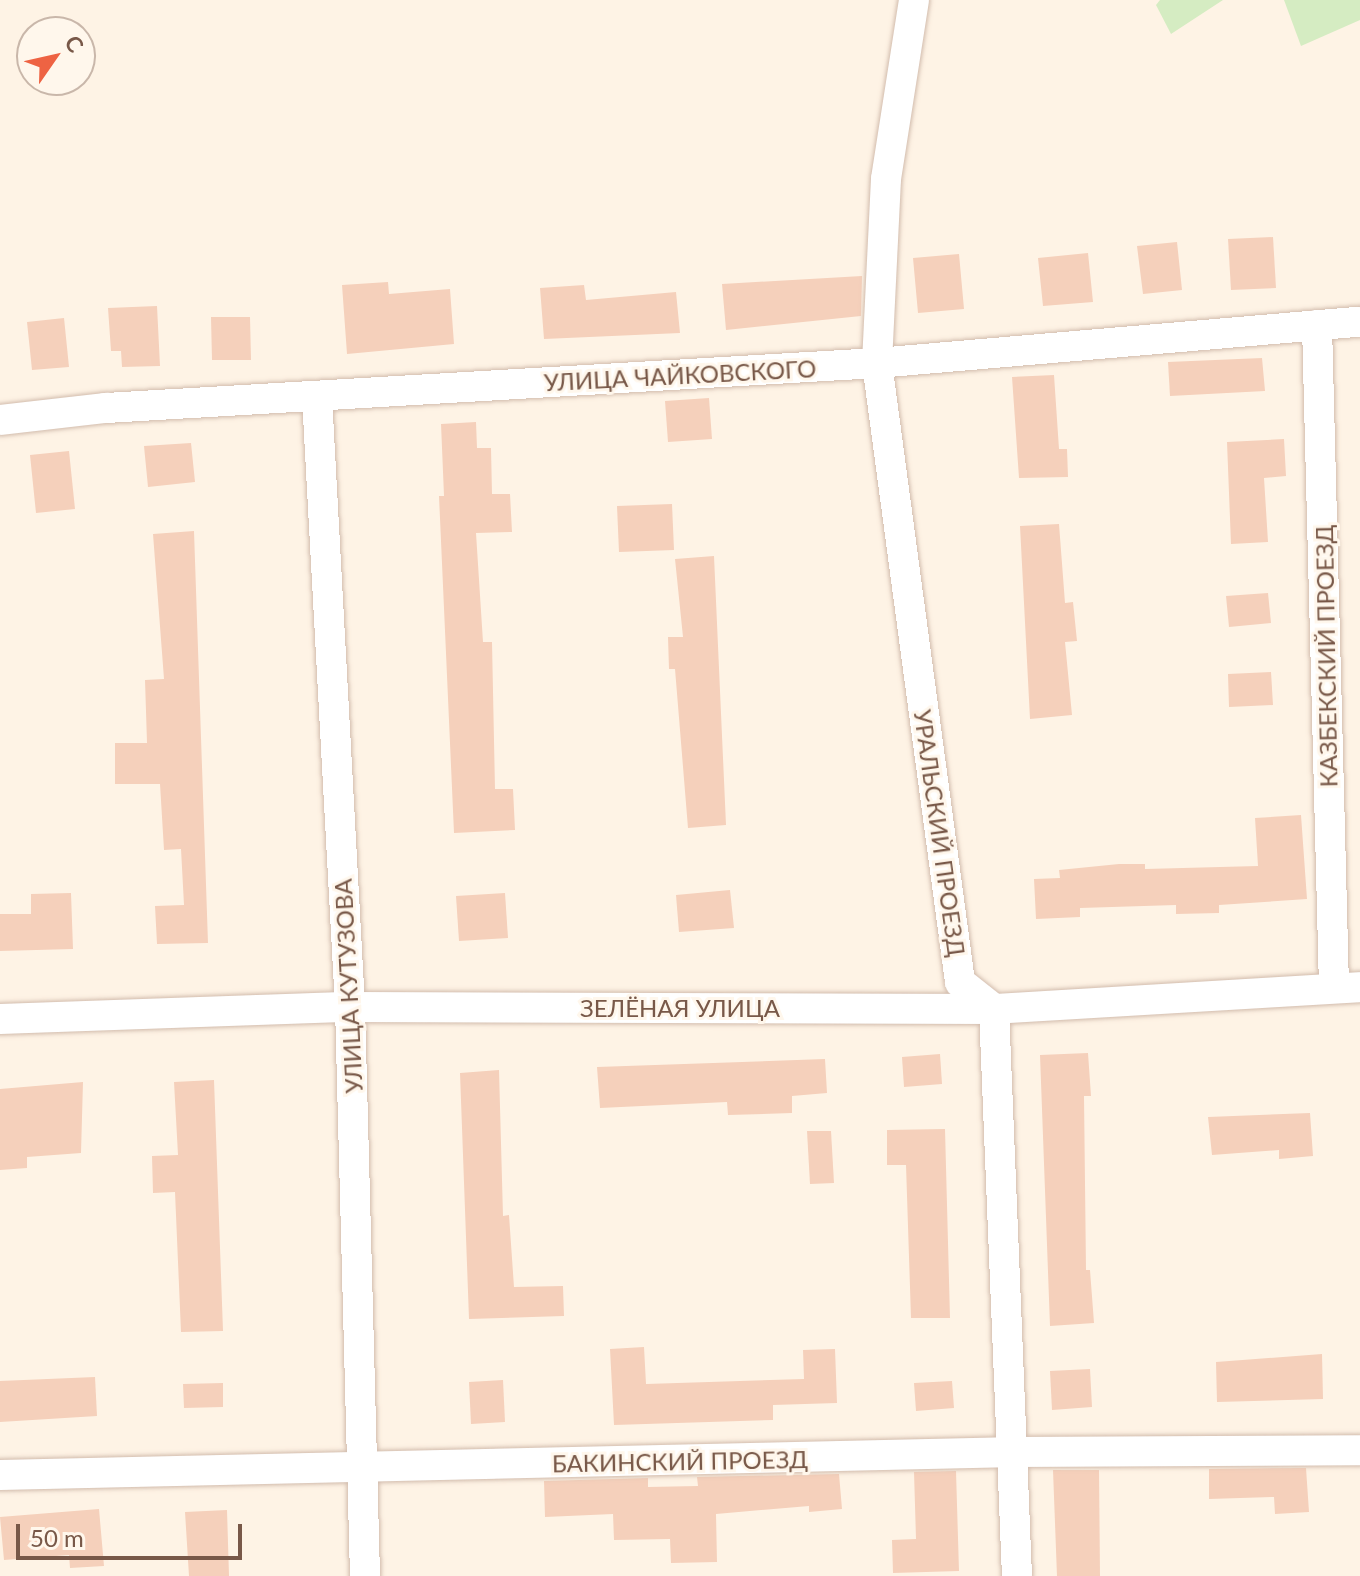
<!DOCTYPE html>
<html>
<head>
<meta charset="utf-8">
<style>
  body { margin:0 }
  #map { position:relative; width:1360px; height:1576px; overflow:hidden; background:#fef3e5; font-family:Lato,sans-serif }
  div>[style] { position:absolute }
  .green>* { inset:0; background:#d5ecc2 }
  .building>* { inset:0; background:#f5d0bb }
  .roads { filter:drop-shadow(0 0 2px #d2bcad) drop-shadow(0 0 2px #d2bcad) }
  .minor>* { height:30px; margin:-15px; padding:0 15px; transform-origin:15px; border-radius:15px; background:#fff }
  span { translate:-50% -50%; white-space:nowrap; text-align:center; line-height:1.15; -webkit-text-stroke:6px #fff7ec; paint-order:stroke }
  .street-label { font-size:24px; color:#785848 }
  .north { position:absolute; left:16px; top:16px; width:80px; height:80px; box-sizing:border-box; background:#fff7ec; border:2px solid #c9b7aa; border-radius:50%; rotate:56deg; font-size:22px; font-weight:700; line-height:32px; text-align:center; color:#785848 }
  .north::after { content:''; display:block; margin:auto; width:28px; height:36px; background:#ee6343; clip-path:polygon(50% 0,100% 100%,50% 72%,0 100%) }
  .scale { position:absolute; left:16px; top:1524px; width:226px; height:36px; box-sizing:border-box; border:4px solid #785848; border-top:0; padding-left:10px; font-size:24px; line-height:28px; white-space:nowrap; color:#785848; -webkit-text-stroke:6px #fff7ec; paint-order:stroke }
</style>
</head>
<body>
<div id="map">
  <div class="green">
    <i style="clip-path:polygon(1160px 0,1223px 0,1171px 34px,1156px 5px)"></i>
    <i style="clip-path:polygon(1284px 0,1360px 0,1360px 20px,1301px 46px)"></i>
  </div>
  <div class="building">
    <i style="clip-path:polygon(1273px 237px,1276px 288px,1231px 290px,1228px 239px)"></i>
    <i style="clip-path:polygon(1177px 242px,1182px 290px,1143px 294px,1137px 246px)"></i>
    <i style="clip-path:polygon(1088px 253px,1093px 302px,1043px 306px,1038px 258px)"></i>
    <i style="clip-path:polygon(959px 254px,964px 309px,918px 313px,913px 258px)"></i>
    <i style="clip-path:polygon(862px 276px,861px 316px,726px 330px,722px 284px)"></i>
    <i style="clip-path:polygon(388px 282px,389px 294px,450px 289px,454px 344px,347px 354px,342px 285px)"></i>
    <i style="clip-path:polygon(584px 285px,586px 300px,676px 292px,680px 333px,544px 339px,540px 288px)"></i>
    <i style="clip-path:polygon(157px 306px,160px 366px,122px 367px,121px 351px,111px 351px,108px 308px)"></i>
    <i style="clip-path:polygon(211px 317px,250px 317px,251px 360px,212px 360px)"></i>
    <i style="clip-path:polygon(64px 318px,69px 367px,32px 370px,27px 322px)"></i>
    <i style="clip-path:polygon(1262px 358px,1265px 391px,1170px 396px,1168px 362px)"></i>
    <i style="clip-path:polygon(1054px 375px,1059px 449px,1067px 449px,1068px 477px,1019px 478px,1012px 377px)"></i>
    <i style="clip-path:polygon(709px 398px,712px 439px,668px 442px,665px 401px)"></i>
    <i style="clip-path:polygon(476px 422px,477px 448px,491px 448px,492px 494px,510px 494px,512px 532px,476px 533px,483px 642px,492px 642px,495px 789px,513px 789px,515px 830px,454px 833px,439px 496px,444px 496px,441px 424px)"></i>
    <i style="clip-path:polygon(1284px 439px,1286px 476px,1264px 478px,1268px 542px,1231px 544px,1227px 442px)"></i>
    <i style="clip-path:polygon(191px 443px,195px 482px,148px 487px,144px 446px)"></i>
    <i style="clip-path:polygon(69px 451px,75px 509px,36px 513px,30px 455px)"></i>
    <i style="clip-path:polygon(672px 504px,674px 550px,619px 552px,617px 506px)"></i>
    <i style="clip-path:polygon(1059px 524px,1065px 603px,1073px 602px,1077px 641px,1065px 642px,1072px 715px,1030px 719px,1020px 526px)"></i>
    <i style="clip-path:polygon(194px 531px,208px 943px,157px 944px,155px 906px,184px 905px,181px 849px,164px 850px,160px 784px,115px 784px,115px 743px,147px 743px,145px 680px,164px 679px,153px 534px)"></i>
    <i style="clip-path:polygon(714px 556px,726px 825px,688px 828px,675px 669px,669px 669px,668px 637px,683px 637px,675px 559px)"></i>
    <i style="clip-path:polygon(1268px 593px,1271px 623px,1229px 627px,1226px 596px)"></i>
    <i style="clip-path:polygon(1271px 672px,1273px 705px,1229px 707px,1228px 674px)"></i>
    <i style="clip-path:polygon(1301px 815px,1307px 899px,1219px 905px,1219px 913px,1176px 914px,1176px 905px,1080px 908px,1080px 917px,1036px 919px,1034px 879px,1060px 878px,1059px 870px,1119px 864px,1145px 864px,1145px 869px,1258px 866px,1255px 818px)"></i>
    <i style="clip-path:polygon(730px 890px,734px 928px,679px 932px,676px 895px)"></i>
    <i style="clip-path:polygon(71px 893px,73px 949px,0 951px,0 914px,31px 914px,31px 894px)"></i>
    <i style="clip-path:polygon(505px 893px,508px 938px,459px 941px,456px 896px)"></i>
    <i style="clip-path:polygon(1088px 1053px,1091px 1096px,1084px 1096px,1086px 1270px,1090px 1270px,1094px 1323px,1050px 1326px,1040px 1055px)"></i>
    <i style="clip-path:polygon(940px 1054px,942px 1084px,904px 1087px,902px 1057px)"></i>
    <i style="clip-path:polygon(825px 1059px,827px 1093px,792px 1096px,792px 1113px,728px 1115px,727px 1102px,600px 1108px,597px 1067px)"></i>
    <i style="clip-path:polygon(499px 1070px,503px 1216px,509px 1215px,514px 1287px,563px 1286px,564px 1316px,469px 1319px,460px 1073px)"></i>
    <i style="clip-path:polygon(214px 1080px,223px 1331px,181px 1332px,175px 1192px,153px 1193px,152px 1156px,178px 1155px,174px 1082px)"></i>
    <i style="clip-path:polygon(83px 1082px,81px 1153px,27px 1157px,27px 1168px,0 1170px,0 1089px)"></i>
    <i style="clip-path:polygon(1310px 1113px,1313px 1156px,1279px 1159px,1279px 1150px,1212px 1155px,1208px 1117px)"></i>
    <i style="clip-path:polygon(945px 1129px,950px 1318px,911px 1318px,906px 1165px,887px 1165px,887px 1130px)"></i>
    <i style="clip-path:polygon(807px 1131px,831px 1131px,834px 1183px,810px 1184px)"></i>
    <i style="clip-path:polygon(644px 1347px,646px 1384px,804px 1379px,803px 1350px,835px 1349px,837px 1403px,773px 1405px,773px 1420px,614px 1425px,610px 1349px)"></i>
    <i style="clip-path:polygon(1322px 1354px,1323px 1399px,1217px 1402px,1216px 1362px)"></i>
    <i style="clip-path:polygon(1090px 1369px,1092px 1407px,1052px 1410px,1050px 1371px)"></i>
    <i style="clip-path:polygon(95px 1377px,97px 1416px,0 1422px,0 1381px)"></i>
    <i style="clip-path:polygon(503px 1380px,505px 1422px,471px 1424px,469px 1382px)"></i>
    <i style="clip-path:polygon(952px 1381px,954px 1408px,916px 1411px,914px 1383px)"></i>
    <i style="clip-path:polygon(223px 1383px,223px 1407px,184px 1408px,183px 1384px)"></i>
    <i style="clip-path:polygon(1306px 1468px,1309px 1512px,1275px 1514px,1274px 1497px,1209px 1499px,1209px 1469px)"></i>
    <i style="clip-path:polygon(1053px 1470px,1099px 1470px,1100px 1576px,1057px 1576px)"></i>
    <i style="clip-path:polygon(956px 1471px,959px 1571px,893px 1573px,892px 1540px,916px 1539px,914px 1472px)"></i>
    <i style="clip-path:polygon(839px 1474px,842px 1509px,809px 1512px,809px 1506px,716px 1514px,717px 1562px,671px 1563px,670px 1539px,614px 1540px,613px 1514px,545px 1517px,544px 1481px,648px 1478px,648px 1487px,698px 1486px,697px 1477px)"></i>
    <i style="clip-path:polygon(99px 1509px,104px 1566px,70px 1568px,69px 1555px,4px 1560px,0 1517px)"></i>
    <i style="clip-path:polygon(227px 1510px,229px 1576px,189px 1576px,185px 1512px)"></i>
  </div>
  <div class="roads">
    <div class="minor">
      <i style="left:914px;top:0;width:181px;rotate:98.9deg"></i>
      <i style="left:886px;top:179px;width:184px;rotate:92.8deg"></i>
      <i style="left:877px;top:363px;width:625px;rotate:82.36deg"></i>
      <i style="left:960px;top:982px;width:43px;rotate:38.5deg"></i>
      <i style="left:994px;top:1009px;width:567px;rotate:87.68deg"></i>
      <i style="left:1317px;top:325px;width:662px;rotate:88.53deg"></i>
      <i style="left:317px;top:397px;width:611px;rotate:86.9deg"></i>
      <i style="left:350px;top:1007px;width:569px;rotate:88.49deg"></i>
      <i style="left:0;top:420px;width:107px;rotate:-6.5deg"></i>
      <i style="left:106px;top:408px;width:772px;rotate:-3.34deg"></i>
      <i style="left:877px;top:363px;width:485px;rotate:-4.9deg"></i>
      <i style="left:0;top:1019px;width:350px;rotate:-2deg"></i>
      <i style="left:350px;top:1007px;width:644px;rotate:0.18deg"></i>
      <i style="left:994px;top:1009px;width:367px;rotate:-3.4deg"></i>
      <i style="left:0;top:1475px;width:1014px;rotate:-1.3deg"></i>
      <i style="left:1014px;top:1452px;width:346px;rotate:-0.3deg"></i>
    </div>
  </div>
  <div class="street-label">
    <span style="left:680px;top:375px;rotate:-3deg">УЛИЦА ЧАЙКОВСКОГО</span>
    <span style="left:1326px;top:656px;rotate:-91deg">КАЗБЕКСКИЙ ПРОЕЗД</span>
    <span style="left:940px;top:833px;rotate:82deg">УРАЛЬСКИЙ ПРОЕЗД</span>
    <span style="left:348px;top:986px;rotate:-93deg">УЛИЦА КУТУЗОВА</span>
    <span style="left:680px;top:1008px">ЗЕЛЁНАЯ УЛИЦА</span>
    <span style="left:680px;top:1461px;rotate:-1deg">БАКИНСКИЙ ПРОЕЗД</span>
  </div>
  <div class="north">С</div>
  <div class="scale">50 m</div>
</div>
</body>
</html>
